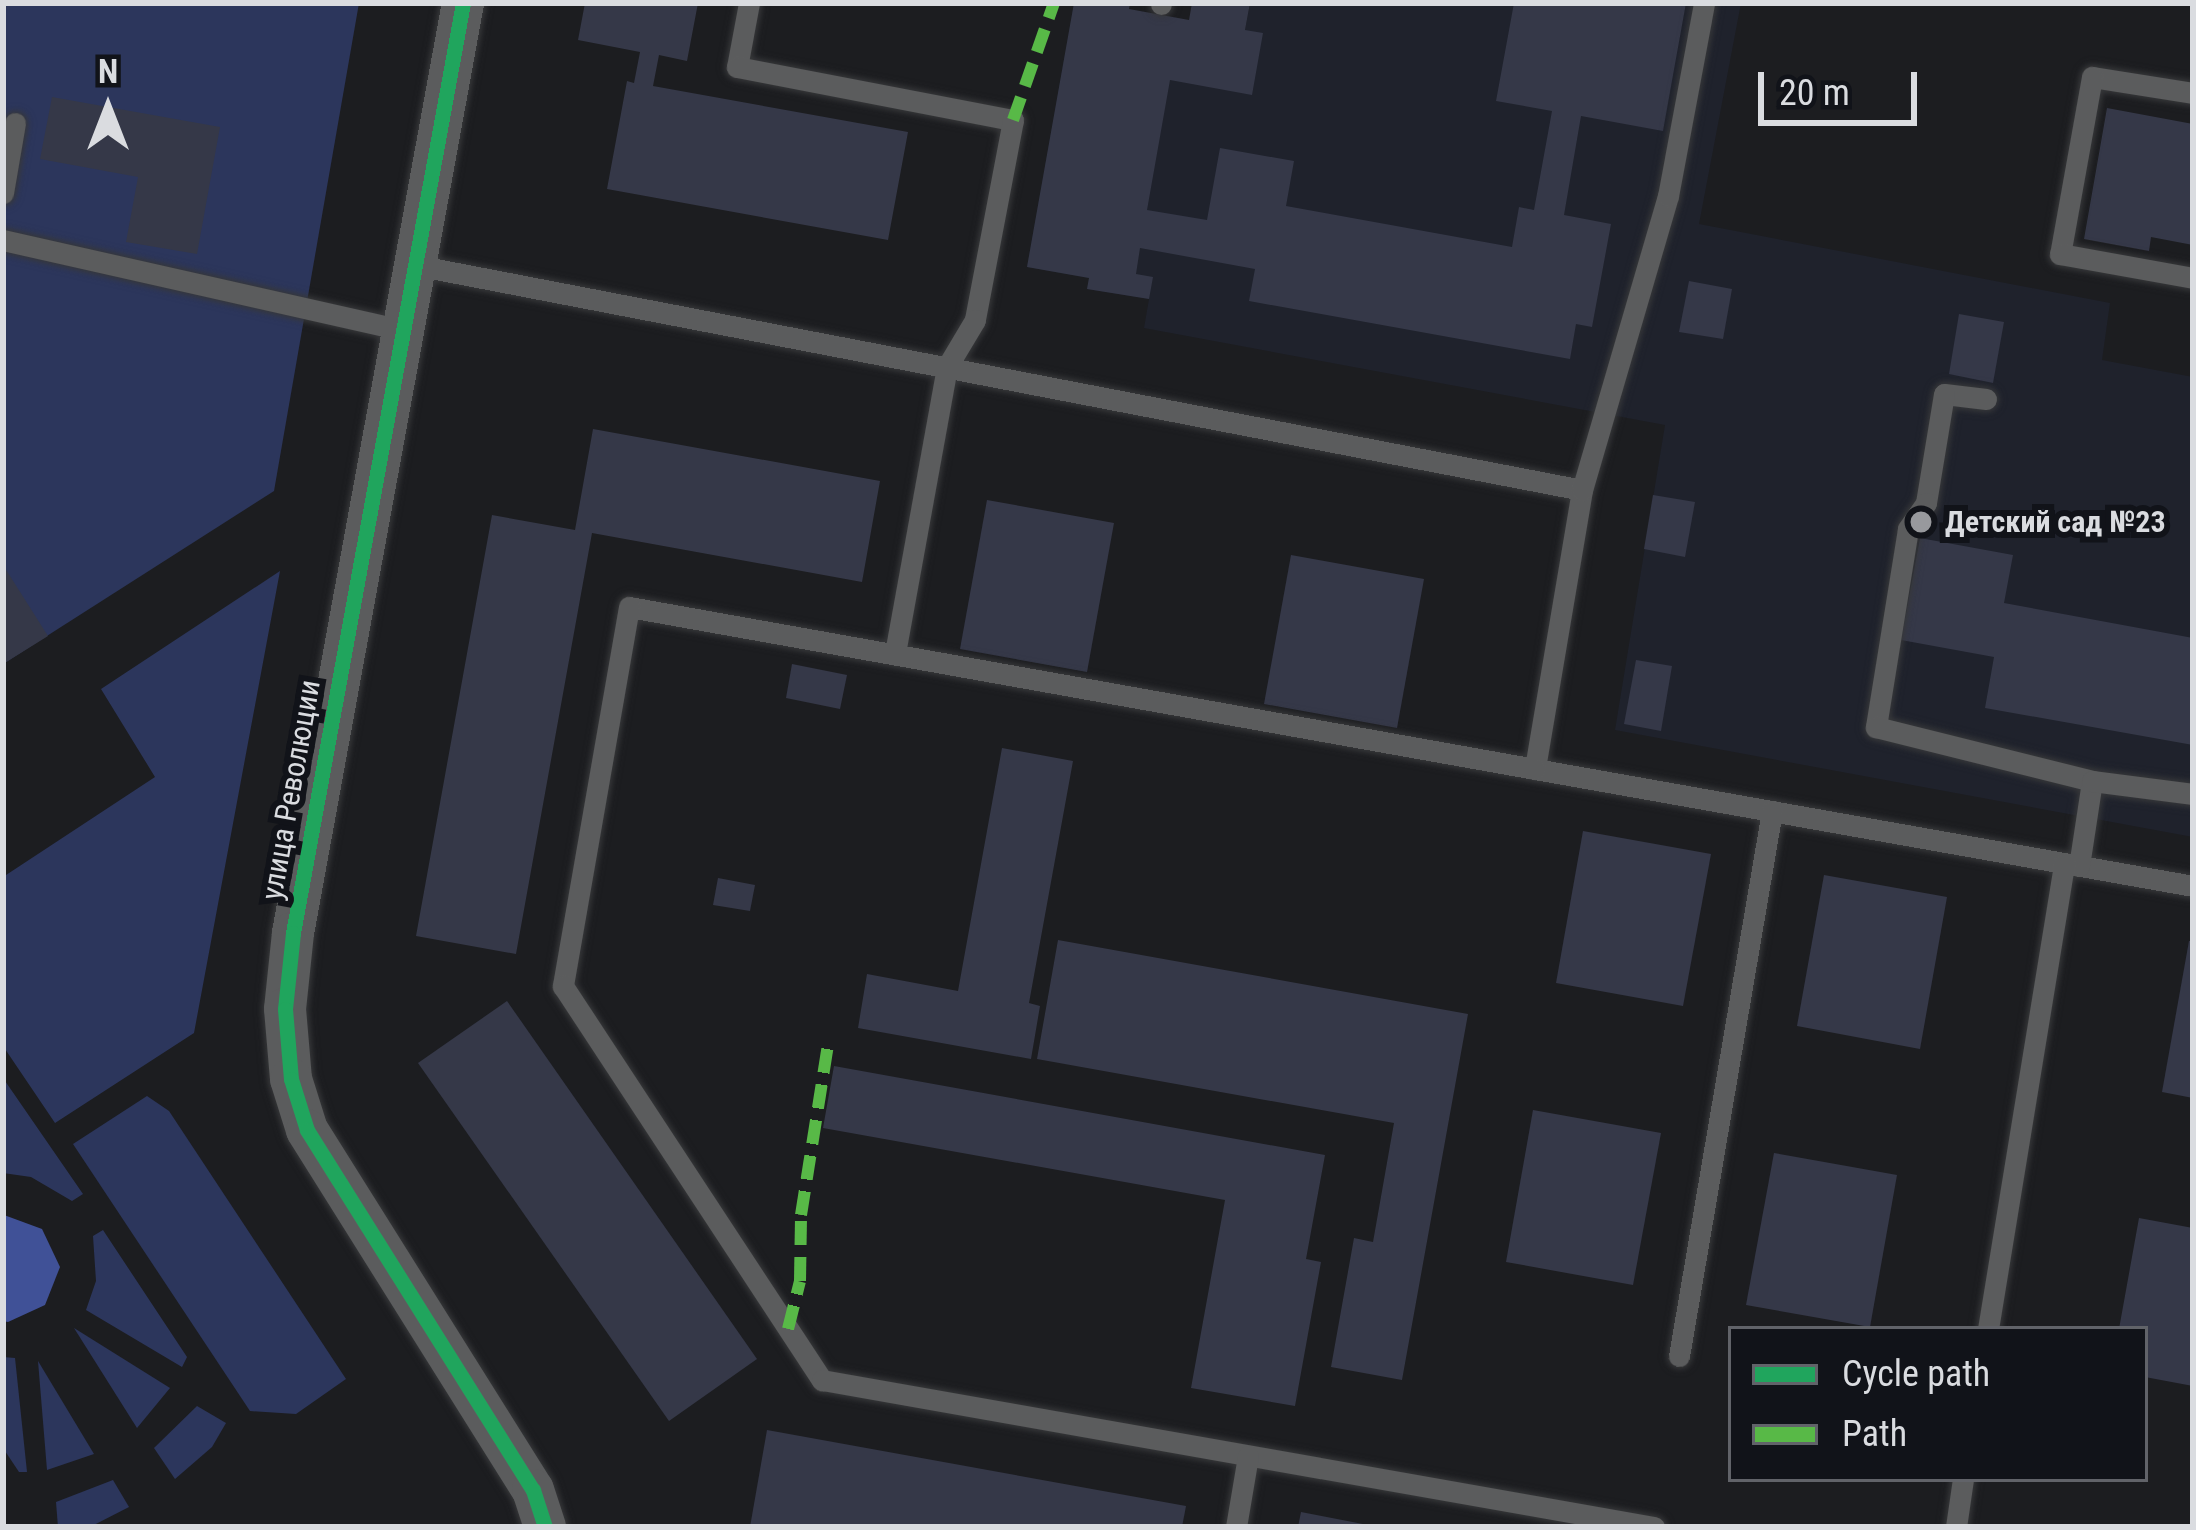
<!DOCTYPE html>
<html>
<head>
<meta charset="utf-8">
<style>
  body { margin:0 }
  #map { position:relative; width:2196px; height:1530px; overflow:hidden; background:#1c1d20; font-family:"Roboto Condensed",sans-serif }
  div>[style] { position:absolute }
  .built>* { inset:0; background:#1f222c }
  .green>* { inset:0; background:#2c365c }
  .water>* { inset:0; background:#405197 }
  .building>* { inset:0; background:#353848 }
  .roads { filter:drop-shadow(0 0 3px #37383a) drop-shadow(0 0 3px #37383a) }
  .service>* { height:21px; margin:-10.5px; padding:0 10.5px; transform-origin:10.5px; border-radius:10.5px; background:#5b5c5d }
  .minor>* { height:42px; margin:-21px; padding:0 21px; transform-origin:21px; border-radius:21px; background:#5b5c5d }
  .quiet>* { height:12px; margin-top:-6px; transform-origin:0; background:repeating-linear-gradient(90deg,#58b947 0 24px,transparent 0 36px) }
  .cycleway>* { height:15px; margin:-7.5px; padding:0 7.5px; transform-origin:7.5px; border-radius:7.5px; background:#20a55d }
  .dots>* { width:33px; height:33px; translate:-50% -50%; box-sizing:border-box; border:6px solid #111319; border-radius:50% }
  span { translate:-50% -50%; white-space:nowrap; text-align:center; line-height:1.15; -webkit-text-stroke:12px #111319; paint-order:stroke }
  .poi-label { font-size:30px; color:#dadce0; font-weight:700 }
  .left { translate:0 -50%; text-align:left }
  .street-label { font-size:30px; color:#dadce0 }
  .frame { position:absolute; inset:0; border:6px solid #dadce0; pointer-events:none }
  .legend { position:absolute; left:1728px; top:1326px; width:420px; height:156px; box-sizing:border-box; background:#111319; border:3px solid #616369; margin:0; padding:15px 21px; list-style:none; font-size:36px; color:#dadce0 }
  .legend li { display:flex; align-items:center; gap:24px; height:60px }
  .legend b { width:60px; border:3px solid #616369 }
  .north { position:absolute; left:48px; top:48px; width:120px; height:120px; -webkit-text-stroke:9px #111319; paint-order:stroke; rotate:0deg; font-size:33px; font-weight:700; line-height:48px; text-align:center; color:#dadce0 }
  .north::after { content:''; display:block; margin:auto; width:42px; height:54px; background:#dadce0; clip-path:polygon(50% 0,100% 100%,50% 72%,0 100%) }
  .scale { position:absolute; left:1758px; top:72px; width:159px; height:54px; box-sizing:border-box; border:6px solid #dadce0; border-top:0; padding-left:15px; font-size:36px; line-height:42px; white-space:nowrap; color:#dadce0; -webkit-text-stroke:9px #111319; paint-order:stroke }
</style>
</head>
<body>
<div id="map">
  <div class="built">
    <i style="clip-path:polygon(1074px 3px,1245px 30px,1250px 3px,1741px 3px,1699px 224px,2110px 303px,2102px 360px,2193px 377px,2193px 837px,1615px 730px,1665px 425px,1144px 328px,1149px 299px,1087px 289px,1089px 278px,1027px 267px)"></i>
  </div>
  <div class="green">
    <i style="clip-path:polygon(3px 3px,359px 3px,274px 491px,3px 664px)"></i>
    <i style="clip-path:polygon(280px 571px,194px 1033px,55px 1123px,3px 1046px,3px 877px,155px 777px,101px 689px)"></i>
    <i style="clip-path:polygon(3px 1078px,83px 1194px,72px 1201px,31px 1177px,3px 1173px)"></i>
    <i style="clip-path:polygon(147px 1096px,169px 1111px,346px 1379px,296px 1414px,250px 1411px,73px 1144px)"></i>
    <i style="clip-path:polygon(103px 1230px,187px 1357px,182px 1367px,86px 1310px,96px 1281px,93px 1236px)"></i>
    <i style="clip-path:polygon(74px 1328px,170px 1388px,137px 1428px)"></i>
    <i style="clip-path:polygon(3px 1357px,15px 1358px,27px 1472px,19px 1472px,3px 1448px)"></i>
    <i style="clip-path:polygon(38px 1361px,94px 1454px,47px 1470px)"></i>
    <i style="clip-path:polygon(197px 1406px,226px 1423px,212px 1447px,175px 1479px,154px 1448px)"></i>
    <i style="clip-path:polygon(113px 1480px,129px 1507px,90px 1527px,58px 1527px,56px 1502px)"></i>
  </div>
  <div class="water">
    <i style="clip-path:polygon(4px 1215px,42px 1229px,60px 1267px,45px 1305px,8px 1322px,3px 1321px)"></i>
  </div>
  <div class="building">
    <i style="clip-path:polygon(585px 3px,698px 3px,687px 61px,659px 55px,653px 86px,908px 132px,888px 240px,607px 189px,627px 81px,634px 83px,640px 52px,578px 40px)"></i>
    <i style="clip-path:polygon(1074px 3px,1130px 3px,1129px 9px,1189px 20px,1192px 3px,1250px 3px,1245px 30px,1263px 33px,1252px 95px,1170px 80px,1147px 210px,1207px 220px,1220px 148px,1294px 161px,1286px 206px,1512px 247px,1519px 207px,1534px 210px,1552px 111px,1496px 101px,1514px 3px,1686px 3px,1663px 131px,1581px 116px,1564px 215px,1611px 224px,1592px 327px,1576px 324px,1570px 359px,1249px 301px,1255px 269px,1140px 248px,1136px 274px,1153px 277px,1149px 299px,1087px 289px,1089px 278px,1027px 267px)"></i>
    <i style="clip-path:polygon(52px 97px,220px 127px,197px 254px,126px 242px,138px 177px,40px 159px)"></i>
    <i style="clip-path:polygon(2107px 108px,2193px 124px,2193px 245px,2151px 237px,2149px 251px,2084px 239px)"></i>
    <i style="clip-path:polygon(1689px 281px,1732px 289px,1723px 339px,1679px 332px)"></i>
    <i style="clip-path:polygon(1959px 314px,2004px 322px,1993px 383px,1949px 374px)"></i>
    <i style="clip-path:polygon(593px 429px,880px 481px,862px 582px,592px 533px,516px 954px,416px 936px,492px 515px,575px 530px)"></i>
    <i style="clip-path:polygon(1653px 495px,1695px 502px,1685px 557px,1644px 549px)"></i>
    <i style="clip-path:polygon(987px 500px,1114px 523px,1087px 672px,960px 649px)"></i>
    <i style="clip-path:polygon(1920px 538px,2013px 555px,2004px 603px,2193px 638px,2193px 745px,1985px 708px,1994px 657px,1901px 640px)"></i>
    <i style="clip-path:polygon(1291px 555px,1424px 579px,1397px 728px,1264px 704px)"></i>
    <i style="clip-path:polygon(3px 565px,48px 636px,3px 664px)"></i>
    <i style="clip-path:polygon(1636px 660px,1672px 666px,1661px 731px,1624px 724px)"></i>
    <i style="clip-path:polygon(792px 664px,847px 675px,840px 709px,786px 698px)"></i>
    <i style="clip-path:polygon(1002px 748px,1073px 761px,1029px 1003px,1040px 1006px,1031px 1059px,858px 1028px,867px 974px,958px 991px)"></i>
    <i style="clip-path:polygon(1583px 831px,1711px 854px,1683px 1006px,1556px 983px)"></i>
    <i style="clip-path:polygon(1824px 875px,1947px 897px,1920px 1049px,1797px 1026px)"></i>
    <i style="clip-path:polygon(718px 878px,755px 885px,750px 911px,713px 905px)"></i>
    <i style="clip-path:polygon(1058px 940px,1468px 1014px,1402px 1380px,1331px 1367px,1354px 1238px,1373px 1242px,1394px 1123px,1037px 1059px)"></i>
    <i style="clip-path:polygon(2189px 941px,2193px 941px,2193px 1098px,2162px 1092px)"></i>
    <i style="clip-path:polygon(507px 1001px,757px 1359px,669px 1421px,418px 1063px)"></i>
    <i style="clip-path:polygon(834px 1066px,1325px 1155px,1306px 1259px,1321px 1262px,1295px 1406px,1191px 1388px,1225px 1200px,823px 1128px)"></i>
    <i style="clip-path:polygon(1533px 1110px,1661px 1133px,1633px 1285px,1506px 1262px)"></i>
    <i style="clip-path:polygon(1774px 1153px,1897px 1175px,1870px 1327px,1746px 1305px)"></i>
    <i style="clip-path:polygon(2139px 1218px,2193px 1228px,2193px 1386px,2145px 1377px,2145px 1329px,2119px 1329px)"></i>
    <i style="clip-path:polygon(767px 1430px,1186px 1506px,1182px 1527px,750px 1527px)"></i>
    <i style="clip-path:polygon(1301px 1512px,1368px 1525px,1368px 1527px,1298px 1527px)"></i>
  </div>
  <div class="roads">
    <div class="service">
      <i style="left:749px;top:3px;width:65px;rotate:100.6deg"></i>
      <i style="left:737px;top:67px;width:281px;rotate:10.9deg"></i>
      <i style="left:1013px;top:120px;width:204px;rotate:100.8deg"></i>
      <i style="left:975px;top:320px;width:55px;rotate:120.8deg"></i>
      <i style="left:947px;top:367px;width:292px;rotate:100.3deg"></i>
      <i style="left:1161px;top:4px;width:1px;rotate:-90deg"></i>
      <i style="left:2193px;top:93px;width:102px;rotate:-171deg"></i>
      <i style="left:2092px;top:77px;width:180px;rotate:100.2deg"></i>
      <i style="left:2060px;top:254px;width:135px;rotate:10.2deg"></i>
      <i style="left:3px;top:193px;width:71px;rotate:-80.3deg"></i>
      <i style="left:3px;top:240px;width:410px;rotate:12.7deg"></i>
      <i style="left:415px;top:265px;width:1188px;rotate:10.91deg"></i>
      <i style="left:1582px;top:490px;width:283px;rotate:99.6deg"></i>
      <i style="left:1535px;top:769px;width:668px;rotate:10.08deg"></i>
      <i style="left:1986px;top:399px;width:42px;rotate:-173.2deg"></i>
      <i style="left:1944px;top:394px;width:110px;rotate:99.4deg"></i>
      <i style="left:1926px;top:503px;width:32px;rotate:125deg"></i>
      <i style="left:1908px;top:529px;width:201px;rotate:99.2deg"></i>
      <i style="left:1876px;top:727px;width:223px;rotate:14deg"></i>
      <i style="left:1582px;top:490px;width:306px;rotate:-73.7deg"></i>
      <i style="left:1668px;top:196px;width:196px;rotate:-79.4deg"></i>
      <i style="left:1535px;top:769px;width:920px;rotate:-169.86deg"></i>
      <i style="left:629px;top:607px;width:385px;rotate:99.9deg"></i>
      <i style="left:563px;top:986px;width:472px;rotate:56.7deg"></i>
      <i style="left:822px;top:1380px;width:845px;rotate:10.02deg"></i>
      <i style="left:2079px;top:866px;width:86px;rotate:-81.3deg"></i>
      <i style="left:2092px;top:781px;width:102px;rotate:7.3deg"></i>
      <i style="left:1988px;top:1329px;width:472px;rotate:-80.7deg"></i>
      <i style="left:1679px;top:1356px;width:553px;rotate:-80.32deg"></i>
      <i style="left:1236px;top:1527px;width:72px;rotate:-80.4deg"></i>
      <i style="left:1956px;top:1527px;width:49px;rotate:-81.7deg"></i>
    </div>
    <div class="minor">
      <i style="left:463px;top:3px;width:945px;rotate:100.36deg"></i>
      <i style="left:293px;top:933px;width:76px;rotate:96deg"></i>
      <i style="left:285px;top:1009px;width:70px;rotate:85.1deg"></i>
      <i style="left:291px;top:1079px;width:53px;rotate:72.6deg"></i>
      <i style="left:307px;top:1130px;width:425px;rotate:57.9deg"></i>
      <i style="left:533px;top:1490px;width:39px;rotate:72deg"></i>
    </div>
  </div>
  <div class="quiet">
    <i style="left:1013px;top:120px;width:124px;rotate:-70.7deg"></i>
    <i style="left:788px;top:1329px;width:49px;rotate:-76deg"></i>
    <i style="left:800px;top:1281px;width:66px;rotate:-89.1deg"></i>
    <i style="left:801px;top:1215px;width:173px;rotate:-81deg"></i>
  </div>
  <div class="cycleway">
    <i style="left:463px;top:3px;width:945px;rotate:100.36deg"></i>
    <i style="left:293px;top:933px;width:76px;rotate:96deg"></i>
    <i style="left:285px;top:1009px;width:70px;rotate:85.1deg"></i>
    <i style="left:291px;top:1079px;width:53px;rotate:72.6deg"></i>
    <i style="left:307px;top:1130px;width:425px;rotate:57.9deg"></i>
    <i style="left:533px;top:1490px;width:39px;rotate:72deg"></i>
  </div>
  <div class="dots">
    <i style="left:1921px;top:522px;background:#98999d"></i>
  </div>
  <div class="poi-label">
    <span class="left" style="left:1945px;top:522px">Детский сад №23</span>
  </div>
  <div class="street-label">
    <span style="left:291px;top:790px;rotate:-80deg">улица Революции</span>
  </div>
  <div class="frame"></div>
  <ul class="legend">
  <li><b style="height:15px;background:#20a55d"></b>Cycle path</li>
  <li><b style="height:15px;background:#58b947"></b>Path</li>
  </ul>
  <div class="north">N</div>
  <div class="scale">20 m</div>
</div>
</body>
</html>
